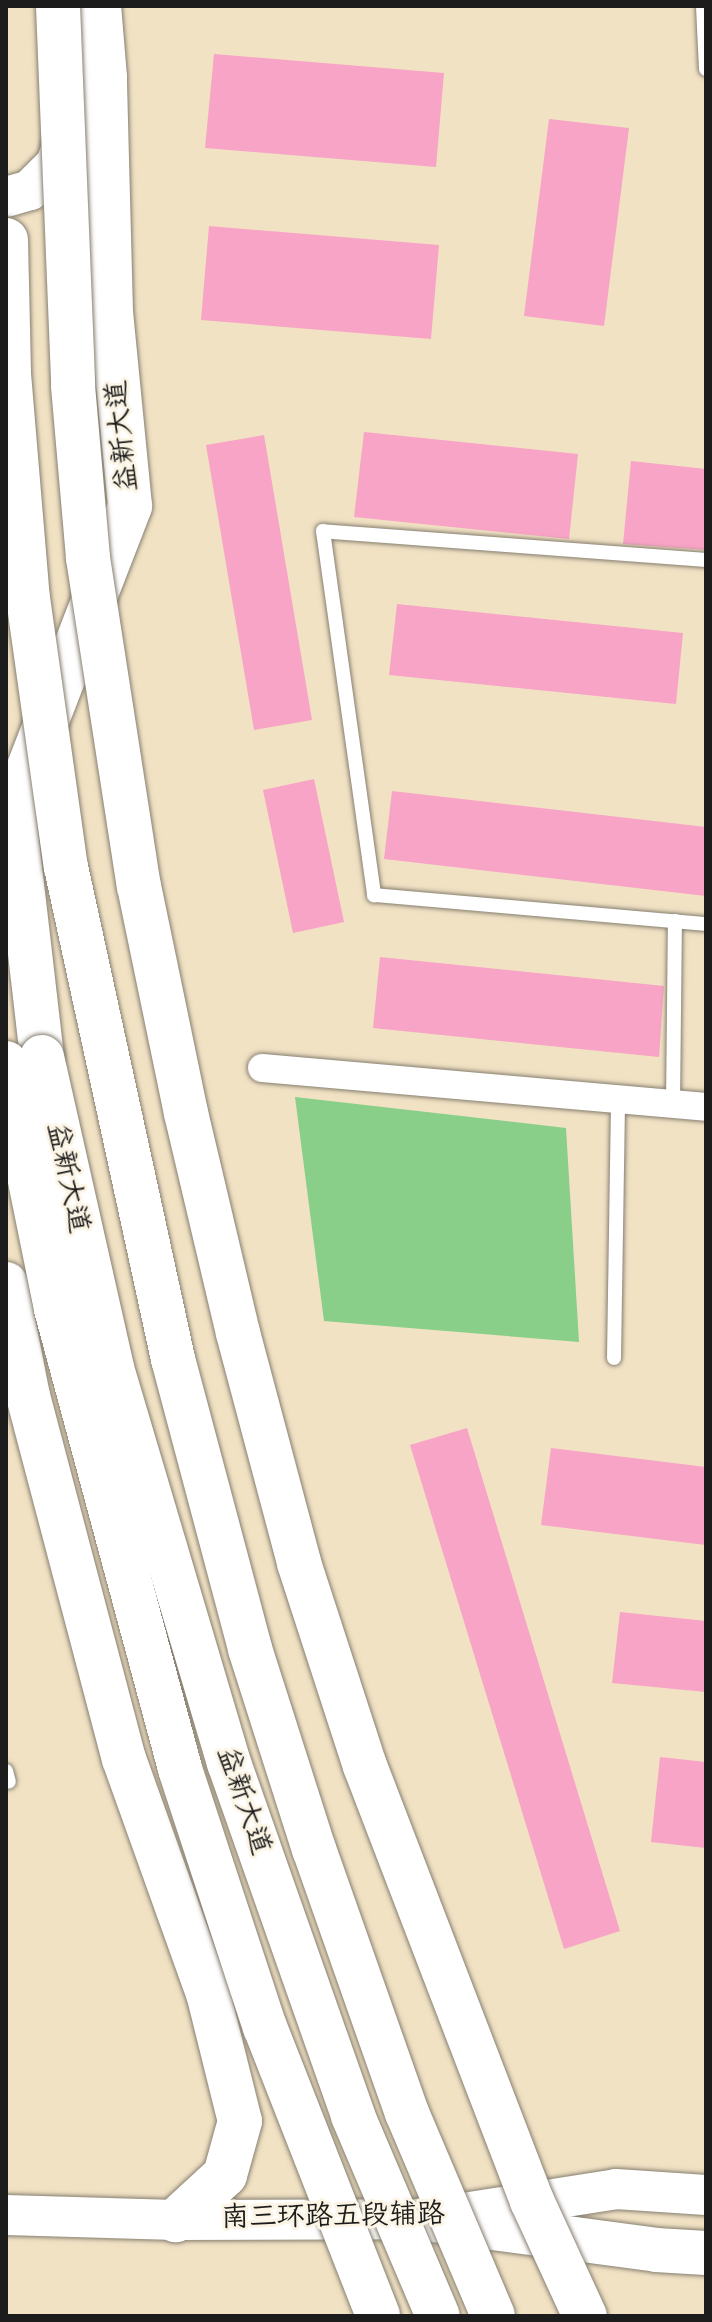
<!DOCTYPE html>
<html>
<head>
<meta charset="utf-8">
<style>
  body { margin:0 }
  #map { position:relative; width:712px; height:2322px; overflow:hidden; background:#f1e2c4; font-family:Mynerve,"LXGW WenKai TC",sans-serif }
  div>[style] { position:absolute }
  .green>* { inset:0; background:#8acf89 }
  .building>* { inset:0; background:#f8a4c6 }
  .roads { filter:drop-shadow(0 0 2px #867f70) drop-shadow(0 0 2px #867f70) }
  .service>* { height:14px; margin:-7px; padding:0 7px; transform-origin:7px; border-radius:7px; background:#fff }
  .minor>* { height:28px; margin:-14px; padding:0 14px; transform-origin:14px; border-radius:14px; background:#fff }
  .secondary>* { height:40px; margin:-20px; padding:0 20px; transform-origin:20px; border-radius:20px; background:#fff }
  .primary>* { height:44px; margin:-22px; padding:0 22px; transform-origin:22px; border-radius:22px; background:#fff }
  .motorway>* { height:44px; margin:-22px; padding:0 22px; transform-origin:22px; border-radius:22px; background:#fff }
  .bridges { filter:drop-shadow(0 0 2px #867f70) drop-shadow(0 0 2px #867f70) }
  .primary-bridge>* { height:44px; margin:-22px; padding:0 22px; transform-origin:22px; border-radius:22px; background:#fff }
  .motorway-bridge>* { height:44px; margin:-22px; padding:0 22px; transform-origin:22px; border-radius:22px; background:#fff }
  span { translate:-50% -50%; white-space:nowrap; text-align:center; line-height:1.15; -webkit-text-stroke:6px #fcf5e5; paint-order:stroke }
  .street-label { font-size:28px; color:#1c1c1c }
  .frame { position:absolute; inset:0; border:8px solid #1c1c1c; pointer-events:none }
</style>
</head>
<body>
<div id="map">
  <div class="green">
    <i style="clip-path:polygon(295px 1097px,566px 1128px,579px 1342px,324px 1321px)"></i>
  </div>
  <div class="building">
    <i style="clip-path:polygon(214px 54px,444px 73px,436px 167px,205px 148px)"></i>
    <i style="clip-path:polygon(549px 119px,629px 128px,604px 326px,524px 316px)"></i>
    <i style="clip-path:polygon(209px 226px,439px 245px,431px 339px,201px 320px)"></i>
    <i style="clip-path:polygon(364px 432px,578px 454px,569px 539px,354px 517px)"></i>
    <i style="clip-path:polygon(264px 435px,312px 720px,254px 730px,206px 445px)"></i>
    <i style="clip-path:polygon(631px 461px,706px 469px,706px 550px,623px 544px)"></i>
    <i style="clip-path:polygon(397px 604px,683px 633px,676px 704px,389px 675px)"></i>
    <i style="clip-path:polygon(314px 779px,344px 922px,293px 933px,263px 790px)"></i>
    <i style="clip-path:polygon(392px 791px,706px 827px,706px 896px,384px 859px)"></i>
    <i style="clip-path:polygon(380px 957px,664px 986px,659px 1057px,373px 1028px)"></i>
    <i style="clip-path:polygon(467px 1428px,620px 1931px,564px 1949px,410px 1445px)"></i>
    <i style="clip-path:polygon(551px 1448px,706px 1467px,706px 1545px,541px 1525px)"></i>
    <i style="clip-path:polygon(620px 1612px,706px 1621px,706px 1692px,612px 1683px)"></i>
    <i style="clip-path:polygon(660px 1757px,706px 1762px,706px 1848px,651px 1842px)"></i>
  </div>
  <div class="roads">
    <div class="service">
      <i style="left:703px;top:6px;width:63px;rotate:87.3deg"></i>
      <i style="left:706px;top:560px;width:384px;rotate:-175.7deg"></i>
      <i style="left:323px;top:531px;width:368px;rotate:82deg"></i>
      <i style="left:374px;top:895px;width:333px;rotate:5deg"></i>
      <i style="left:673px;top:1105px;width:184px;rotate:-89.4deg"></i>
      <i style="left:614px;top:1358px;width:257px;rotate:-89.1deg"></i>
      <i style="left:6px;top:1771px;width:11px;rotate:75deg"></i>
    </div>
    <div class="minor">
      <i style="left:262px;top:1068px;width:446px;rotate:5deg"></i>
    </div>
    <div class="secondary">
      <i style="left:6px;top:197px;width:25px;rotate:-16deg"></i>
      <i style="left:30px;top:190px;width:37px;rotate:-45deg"></i>
      <i style="left:56px;top:164px;width:34px;rotate:-71deg"></i>
      <i style="left:6px;top:2215px;width:170px;rotate:1.7deg"></i>
      <i style="left:176px;top:2220px;width:249px;rotate:-0.2deg"></i>
      <i style="left:425px;top:2219px;width:193px;rotate:-8.9deg"></i>
      <i style="left:616px;top:2189px;width:90px;rotate:3.8deg"></i>
    </div>
    <div class="primary">
      <i style="left:42px;top:1057px;width:251px;rotate:-96.6deg"></i>
      <i style="left:13px;top:808px;width:324px;rotate:-68.8deg"></i>
      <i style="left:130px;top:506px;width:195px;rotate:-95.6deg"></i>
      <i style="left:111px;top:312px;width:235px;rotate:-91.5deg"></i>
      <i style="left:105px;top:77px;width:71px;rotate:-94.8deg"></i>
      <i style="left:6px;top:1284px;width:114px;rotate:78.9deg"></i>
      <i style="left:28px;top:1396px;width:375px;rotate:75.2deg"></i>
      <i style="left:124px;top:1759px;width:249px;rotate:70.3deg"></i>
      <i style="left:208px;top:1993px;width:132px;rotate:76deg"></i>
      <i style="left:240px;top:2121px;width:56px;rotate:105.5deg"></i>
      <i style="left:225px;top:2175px;width:67px;rotate:137.4deg"></i>
    </div>
    <div class="motorway">
      <i style="left:425px;top:2219px;width:233px;rotate:7.6deg"></i>
      <i style="left:656px;top:2250px;width:50px;rotate:3.4deg"></i>
    </div>
  </div>
  <div class="bridges">
    <div class="primary-bridge">
      <i style="left:42px;top:1057px;width:319px;rotate:77.3deg"></i>
      <i style="left:112px;top:1368px;width:412px;rotate:73.5deg"></i>
      <i style="left:229px;top:1763px;width:374px;rotate:70.6deg"></i>
      <i style="left:353px;top:2116px;width:217px;rotate:67deg"></i>
      <i style="left:6px;top:1063px;width:251px;rotate:78.5deg"></i>
      <i style="left:56px;top:1309px;width:476px;rotate:74.9deg"></i>
      <i style="left:180px;top:1769px;width:272px;rotate:71.8deg"></i>
      <i style="left:265px;top:2027px;width:310px;rotate:68.6deg"></i>
    </div>
    <div class="motorway-bridge">
      <i style="left:58px;top:6px;width:380px;rotate:87.7deg"></i>
      <i style="left:73px;top:386px;width:173px;rotate:85deg"></i>
      <i style="left:88px;top:558px;width:332px;rotate:81.2deg"></i>
      <i style="left:139px;top:886px;width:232px;rotate:78.3deg"></i>
      <i style="left:186px;top:1113px;width:226px;rotate:76.7deg"></i>
      <i style="left:238px;top:1333px;width:238px;rotate:75.1deg"></i>
      <i style="left:299px;top:1563px;width:213px;rotate:72deg"></i>
      <i style="left:365px;top:1766px;width:466px;rotate:69deg"></i>
      <i style="left:532px;top:2201px;width:127px;rotate:65.3deg"></i>
      <i style="left:6px;top:240px;width:134px;rotate:88.7deg"></i>
      <i style="left:9px;top:374px;width:225px;rotate:85.2deg"></i>
      <i style="left:28px;top:598px;width:272px;rotate:82deg"></i>
      <i style="left:66px;top:867px;width:504px;rotate:77.73deg"></i>
      <i style="left:173px;top:1359px;width:300px;rotate:75.1deg"></i>
      <i style="left:250px;top:1649px;width:210px;rotate:72.3deg"></i>
      <i style="left:314px;top:1849px;width:280px;rotate:70.6deg"></i>
      <i style="left:407px;top:2113px;width:220px;rotate:67deg"></i>
    </div>
  </div>
  <div class="street-label">
    <span style="left:123px;top:436px;rotate:-96deg">益新大道</span>
    <span style="left:67px;top:1178px;rotate:78deg">益新大道</span>
    <span style="left:243px;top:1801px;rotate:71deg">益新大道</span>
    <span style="left:333px;top:2217px;rotate:-1deg">南三环路五段辅路</span>
  </div>
  <div class="frame"></div>
</div>
</body>
</html>
